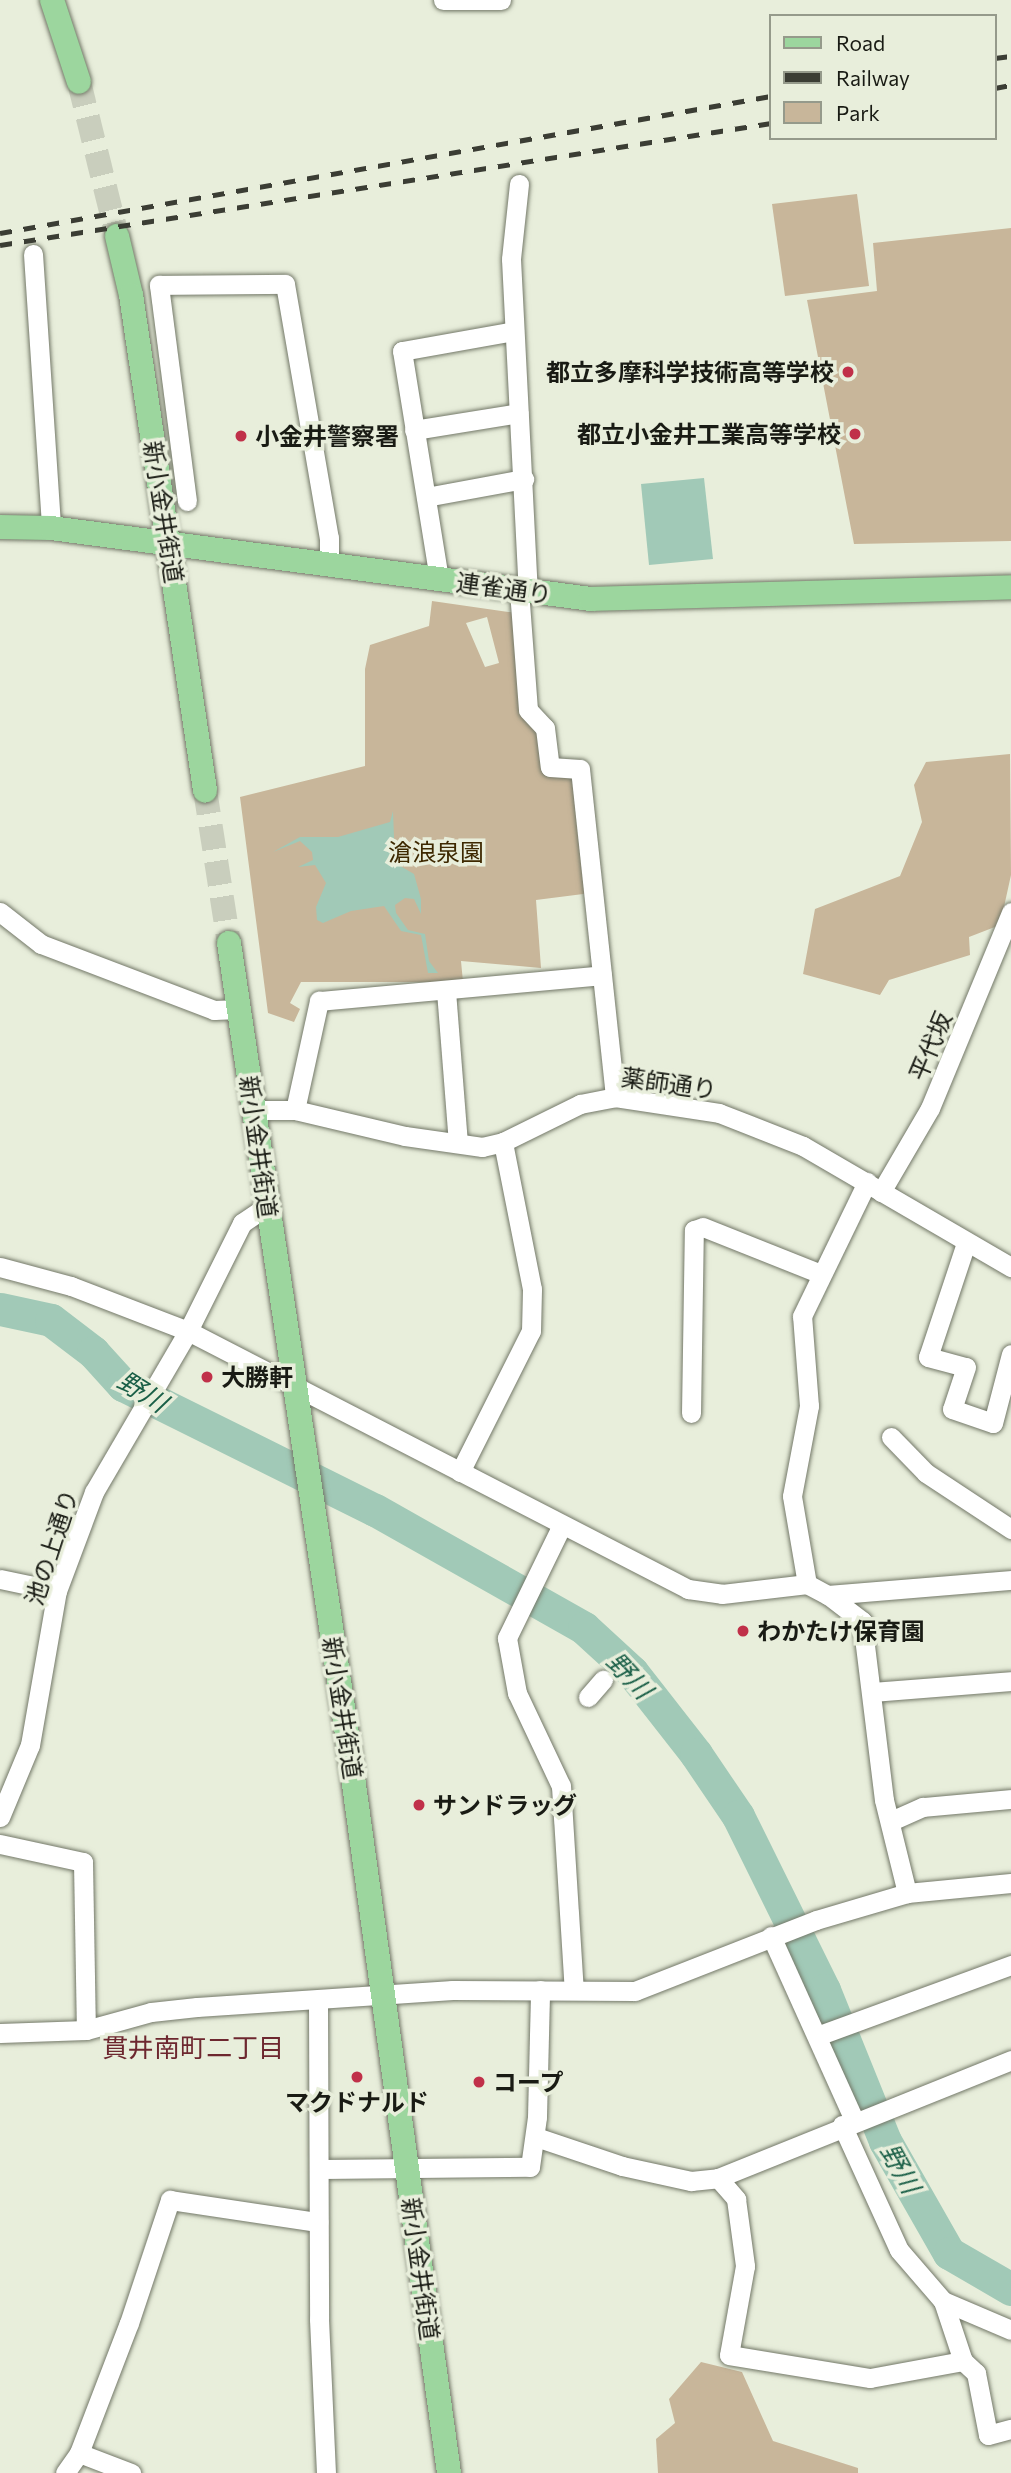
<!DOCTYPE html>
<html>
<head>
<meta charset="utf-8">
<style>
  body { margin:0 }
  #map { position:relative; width:1011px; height:2473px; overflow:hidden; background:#e8eedb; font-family:Commissioner,"Noto Sans JP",sans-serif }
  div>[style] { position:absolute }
  .green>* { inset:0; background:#c8b69a }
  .water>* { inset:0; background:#a1c9b7 }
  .river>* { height:33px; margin:-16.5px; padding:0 16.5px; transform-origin:16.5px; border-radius:16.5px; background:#a1c9b7 }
  .major-tunnel>* { height:24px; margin-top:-12px; transform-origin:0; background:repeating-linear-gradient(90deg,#c9cebd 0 24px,transparent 0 36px) }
  .roads { filter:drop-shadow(0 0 2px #737868) drop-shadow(0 0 2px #737868) }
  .minor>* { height:19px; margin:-9.5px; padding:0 9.5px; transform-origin:9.5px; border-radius:9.5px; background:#fff }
  .major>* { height:24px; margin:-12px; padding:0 12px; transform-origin:12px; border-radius:12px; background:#9cd69e }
  .rail>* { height:5px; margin-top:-2.5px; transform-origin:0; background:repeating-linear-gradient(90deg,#3b3d34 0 12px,transparent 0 24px) }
  .dots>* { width:19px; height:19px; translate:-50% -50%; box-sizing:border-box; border:4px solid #e8eedb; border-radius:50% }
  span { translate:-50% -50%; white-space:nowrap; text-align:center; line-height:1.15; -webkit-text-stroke:7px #e8eedb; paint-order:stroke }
  .poi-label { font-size:24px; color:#191b14; font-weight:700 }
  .right { translate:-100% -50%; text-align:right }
  .left { translate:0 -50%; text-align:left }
  .street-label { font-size:24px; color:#191b14 }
  .park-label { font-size:24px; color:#3d2800 }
  .water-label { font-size:26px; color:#1a5f47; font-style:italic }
  .neighbourhood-label { font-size:26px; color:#6d272f }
  .legend { position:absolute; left:769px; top:14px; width:228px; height:126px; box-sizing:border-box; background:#e8eedb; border:2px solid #959a8b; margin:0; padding:9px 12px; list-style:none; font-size:21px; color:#191b14 }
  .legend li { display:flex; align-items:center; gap:14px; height:35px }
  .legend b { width:35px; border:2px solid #959a8b }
</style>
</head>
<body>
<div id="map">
  <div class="green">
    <i style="clip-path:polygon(857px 194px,869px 286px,785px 296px,772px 204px)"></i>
    <i style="clip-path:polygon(1011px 228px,1011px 541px,854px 544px,807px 300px,877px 291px,873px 243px)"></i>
    <i style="clip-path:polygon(evenodd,432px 601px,516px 613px,550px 767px,580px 769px,591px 893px,536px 900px,541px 968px,461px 961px,463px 982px,301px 982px,290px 1003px,300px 1009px,294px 1022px,268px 1013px,240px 797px,365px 766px,365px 669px,370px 645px,429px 626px,432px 601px,487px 617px,499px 663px,485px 667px,466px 623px,487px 617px)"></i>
    <i style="clip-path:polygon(1010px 754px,1011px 875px,1000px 925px,969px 937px,970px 955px,889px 980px,880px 995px,803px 974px,815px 909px,900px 876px,922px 822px,914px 785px,926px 762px)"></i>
    <i style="clip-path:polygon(701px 2362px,742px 2372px,773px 2441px,858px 2468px,858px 2473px,658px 2473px,656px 2439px,675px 2423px,669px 2399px)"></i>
  </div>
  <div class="water">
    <i style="clip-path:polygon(704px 478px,713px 559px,649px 565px,641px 484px)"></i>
    <i style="clip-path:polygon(393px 811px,395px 863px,414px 874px,421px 899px,421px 914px,414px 899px,405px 898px,395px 905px,396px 913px,408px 930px,425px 934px,429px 961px,438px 973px,428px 973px,421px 935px,401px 931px,384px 906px,351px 911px,323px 923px,317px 920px,316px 907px,326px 883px,315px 865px,298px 867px,313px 860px,312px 852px,300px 841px,273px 852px,300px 837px,338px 837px,390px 822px)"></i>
  </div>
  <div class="river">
    <i style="left:0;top:1309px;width:52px;rotate:12.2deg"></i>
    <i style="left:51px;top:1320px;width:53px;rotate:37.3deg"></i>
    <i style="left:93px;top:1352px;width:45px;rotate:47.7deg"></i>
    <i style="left:123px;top:1385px;width:281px;rotate:26.4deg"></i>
    <i style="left:375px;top:1510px;width:240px;rotate:29.4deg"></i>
    <i style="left:584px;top:1628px;width:65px;rotate:42.5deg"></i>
    <i style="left:632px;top:1672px;width:104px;rotate:52deg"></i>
    <i style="left:696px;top:1754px;width:75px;rotate:55.9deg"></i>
    <i style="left:738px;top:1816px;width:194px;rotate:63.7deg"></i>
    <i style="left:824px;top:1990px;width:163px;rotate:68deg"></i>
    <i style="left:885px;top:2141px;width:129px;rotate:60.3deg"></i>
    <i style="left:949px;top:2253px;width:72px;rotate:30.1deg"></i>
  </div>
  <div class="major-tunnel">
    <i style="left:79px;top:82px;width:159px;rotate:76.1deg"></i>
    <i style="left:205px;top:790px;width:155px;rotate:81.1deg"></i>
  </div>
  <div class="roads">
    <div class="minor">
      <i style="left:443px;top:0;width:58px"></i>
      <i style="left:519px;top:184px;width:75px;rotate:96.1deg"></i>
      <i style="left:511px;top:259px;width:332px;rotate:87.1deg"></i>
      <i style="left:33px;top:254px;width:275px;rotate:86.2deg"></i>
      <i style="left:414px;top:430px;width:106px;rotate:-9.2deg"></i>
      <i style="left:426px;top:497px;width:100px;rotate:-10.4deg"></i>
      <i style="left:187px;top:501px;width:218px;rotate:-97.4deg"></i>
      <i style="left:159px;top:285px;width:126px;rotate:-0.5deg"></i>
      <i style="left:285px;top:284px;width:258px;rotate:80.2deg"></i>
      <i style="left:329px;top:538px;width:28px;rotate:90deg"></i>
      <i style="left:439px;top:579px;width:231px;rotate:-99.2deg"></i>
      <i style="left:402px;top:351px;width:114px;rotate:-10.1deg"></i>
      <i style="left:519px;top:590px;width:120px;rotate:85.7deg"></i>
      <i style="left:528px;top:710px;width:25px;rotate:47deg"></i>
      <i style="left:545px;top:728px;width:39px;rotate:83deg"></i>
      <i style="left:550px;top:767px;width:30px;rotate:4deg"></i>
      <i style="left:580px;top:769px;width:330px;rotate:83.9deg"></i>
      <i style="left:0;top:912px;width:52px;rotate:38deg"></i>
      <i style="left:41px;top:944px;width:185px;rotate:20.9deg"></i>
      <i style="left:214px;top:1010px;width:26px;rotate:-2deg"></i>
      <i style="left:446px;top:991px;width:152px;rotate:85.5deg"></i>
      <i style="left:253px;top:1110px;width:42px"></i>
      <i style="left:295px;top:1110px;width:113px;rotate:13.3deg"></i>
      <i style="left:405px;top:1136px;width:78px;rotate:8.1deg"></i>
      <i style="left:482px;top:1147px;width:22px;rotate:-13deg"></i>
      <i style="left:503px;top:1142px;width:86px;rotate:-26.3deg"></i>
      <i style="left:580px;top:1104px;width:36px;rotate:-11deg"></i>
      <i style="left:615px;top:1097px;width:105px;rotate:8.7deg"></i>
      <i style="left:719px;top:1113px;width:90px;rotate:21.4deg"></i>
      <i style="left:803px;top:1146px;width:241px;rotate:30.2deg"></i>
      <i style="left:295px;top:1110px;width:112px;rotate:-77.6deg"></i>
      <i style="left:319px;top:1001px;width:284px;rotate:-5.2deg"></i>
      <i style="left:881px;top:1192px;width:97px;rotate:-59.7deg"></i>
      <i style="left:930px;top:1108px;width:212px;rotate:-67.5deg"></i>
      <i style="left:966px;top:1243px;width:120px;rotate:108.4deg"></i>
      <i style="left:928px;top:1357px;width:39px;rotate:15deg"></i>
      <i style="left:966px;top:1367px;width:44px;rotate:108.4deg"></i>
      <i style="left:952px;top:1409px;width:43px;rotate:18.9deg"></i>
      <i style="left:993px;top:1423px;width:71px;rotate:-75.4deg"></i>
      <i style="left:0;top:1267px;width:73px;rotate:15deg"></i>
      <i style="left:71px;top:1286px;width:125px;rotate:21deg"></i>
      <i style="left:188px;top:1331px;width:563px;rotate:27.29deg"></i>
      <i style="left:688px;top:1589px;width:34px;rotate:8deg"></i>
      <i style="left:722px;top:1594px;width:86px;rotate:-6.7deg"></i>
      <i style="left:807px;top:1584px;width:24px;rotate:28deg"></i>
      <i style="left:828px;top:1595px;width:43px;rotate:37.4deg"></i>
      <i style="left:862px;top:1621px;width:180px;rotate:83deg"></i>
      <i style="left:884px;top:1800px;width:96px;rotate:76.1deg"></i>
      <i style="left:691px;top:1413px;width:183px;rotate:-89.1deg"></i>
      <i style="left:694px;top:1230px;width:9px;rotate:-18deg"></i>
      <i style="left:703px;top:1227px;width:127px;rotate:21.7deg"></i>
      <i style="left:891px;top:1437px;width:50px;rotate:45.8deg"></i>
      <i style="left:926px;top:1473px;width:102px;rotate:33.4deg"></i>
      <i style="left:460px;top:1472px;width:158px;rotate:-63.3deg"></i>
      <i style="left:531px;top:1331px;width:42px;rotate:-88.6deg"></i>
      <i style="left:532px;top:1289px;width:150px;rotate:-101.2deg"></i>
      <i style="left:562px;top:1525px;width:126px;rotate:116deg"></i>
      <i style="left:507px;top:1638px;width:56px;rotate:79.7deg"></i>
      <i style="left:517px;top:1693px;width:103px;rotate:64.7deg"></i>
      <i style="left:561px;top:1786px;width:204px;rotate:86.4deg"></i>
      <i style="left:0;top:1579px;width:58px;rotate:11.9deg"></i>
      <i style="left:807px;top:1584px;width:89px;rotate:-99.7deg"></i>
      <i style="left:792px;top:1496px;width:92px;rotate:-79.3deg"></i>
      <i style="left:809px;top:1406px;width:90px;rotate:-94.4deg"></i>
      <i style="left:802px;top:1316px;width:149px;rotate:-64.1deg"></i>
      <i style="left:828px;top:1595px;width:184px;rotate:-4.7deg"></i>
      <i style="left:872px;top:1692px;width:139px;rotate:-4.5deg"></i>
      <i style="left:588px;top:1697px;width:23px;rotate:-49deg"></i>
      <i style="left:0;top:1817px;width:78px;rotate:-67.4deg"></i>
      <i style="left:30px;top:1745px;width:156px;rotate:-80.1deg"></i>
      <i style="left:57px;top:1591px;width:106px;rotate:-69.5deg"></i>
      <i style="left:94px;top:1492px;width:186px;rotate:-59.7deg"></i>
      <i style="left:188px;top:1331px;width:121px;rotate:-63.4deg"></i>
      <i style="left:242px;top:1223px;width:30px;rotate:-34deg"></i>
      <i style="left:891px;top:1821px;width:35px;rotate:-24deg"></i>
      <i style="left:923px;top:1807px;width:88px;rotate:-5.2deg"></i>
      <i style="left:0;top:1844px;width:85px;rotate:12.2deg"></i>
      <i style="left:83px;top:1862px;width:168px;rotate:89deg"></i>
      <i style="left:771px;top:1936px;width:202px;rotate:65.7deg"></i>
      <i style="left:318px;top:2000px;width:319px;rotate:89.8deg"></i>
      <i style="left:319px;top:2319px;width:154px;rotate:87.4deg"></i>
      <i style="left:0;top:2033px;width:86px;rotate:-2deg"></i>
      <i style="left:86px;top:2030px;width:67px;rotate:-15.5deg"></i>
      <i style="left:151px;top:2012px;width:46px;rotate:-6.2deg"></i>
      <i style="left:197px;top:2007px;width:256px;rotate:-3.8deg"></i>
      <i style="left:452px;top:1990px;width:183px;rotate:0.3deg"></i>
      <i style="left:635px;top:1991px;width:194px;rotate:-21.4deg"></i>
      <i style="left:816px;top:1920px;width:95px;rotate:-16.5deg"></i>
      <i style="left:907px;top:1893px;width:104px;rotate:-5.5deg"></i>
      <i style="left:817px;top:2036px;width:207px;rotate:-20.1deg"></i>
      <i style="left:842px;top:2125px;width:137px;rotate:65.5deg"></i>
      <i style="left:899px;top:2250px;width:67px;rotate:49.2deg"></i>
      <i style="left:943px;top:2301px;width:74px;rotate:23.1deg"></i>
      <i style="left:536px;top:2137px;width:91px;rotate:18.6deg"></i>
      <i style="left:622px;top:2166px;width:71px;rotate:12.3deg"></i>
      <i style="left:691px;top:2181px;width:27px;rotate:-6deg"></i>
      <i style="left:718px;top:2178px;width:316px;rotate:-21.9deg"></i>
      <i style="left:322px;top:2169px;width:208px;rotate:-0.6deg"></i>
      <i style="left:530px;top:2167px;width:50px;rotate:-82deg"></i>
      <i style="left:537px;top:2117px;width:127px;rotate:-88.6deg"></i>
      <i style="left:718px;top:2178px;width:28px;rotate:49deg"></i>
      <i style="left:736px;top:2199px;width:68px;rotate:82.3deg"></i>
      <i style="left:745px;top:2266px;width:90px;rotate:100.2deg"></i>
      <i style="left:729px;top:2355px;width:143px;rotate:9.3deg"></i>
      <i style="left:870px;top:2378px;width:95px;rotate:-10.4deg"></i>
      <i style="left:943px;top:2301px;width:63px;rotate:71.6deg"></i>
      <i style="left:963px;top:2361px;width:18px;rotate:43deg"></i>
      <i style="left:976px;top:2373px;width:63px;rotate:79deg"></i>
      <i style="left:988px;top:2435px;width:24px;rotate:-15deg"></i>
      <i style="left:79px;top:2453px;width:56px;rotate:21deg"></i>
      <i style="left:65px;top:2473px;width:24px;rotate:-55deg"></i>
      <i style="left:79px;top:2453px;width:139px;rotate:-69deg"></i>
      <i style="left:129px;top:2323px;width:130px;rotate:-71.6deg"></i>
      <i style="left:170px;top:2200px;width:150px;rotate:8.5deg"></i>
    </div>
    <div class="major">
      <i style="left:52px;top:0;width:86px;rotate:71.8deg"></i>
      <i style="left:117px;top:236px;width:61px;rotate:76.7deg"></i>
      <i style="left:131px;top:295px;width:501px;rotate:81.5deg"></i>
      <i style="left:0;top:527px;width:51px;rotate:1.1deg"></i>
      <i style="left:51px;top:528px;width:545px;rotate:7.49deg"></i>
      <i style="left:591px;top:599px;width:420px;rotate:-1.6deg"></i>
      <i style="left:229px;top:943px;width:800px;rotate:81.52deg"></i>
      <i style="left:347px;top:1734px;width:746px;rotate:82.14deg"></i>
    </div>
  </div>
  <div class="rail">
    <i style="left:995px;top:58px;width:16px;rotate:-7deg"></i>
    <i style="left:995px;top:88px;width:16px;rotate:-11deg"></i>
    <i style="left:0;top:233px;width:783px;rotate:-10.08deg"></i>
    <i style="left:0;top:245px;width:781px;rotate:-8.99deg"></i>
  </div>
  <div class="dots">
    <i style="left:848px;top:372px;background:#c03049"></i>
    <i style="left:855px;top:434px;background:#c03049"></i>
    <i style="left:241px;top:436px;background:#c03049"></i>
    <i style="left:207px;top:1377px;background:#c03049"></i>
    <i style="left:743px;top:1631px;background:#c03049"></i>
    <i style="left:419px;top:1805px;background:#c03049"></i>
    <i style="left:357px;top:2077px;background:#c03049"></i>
    <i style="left:479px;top:2082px;background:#c03049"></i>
  </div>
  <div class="poi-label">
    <span class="right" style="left:834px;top:372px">都立多摩科学技術高等学校</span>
    <span class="right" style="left:841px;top:434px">都立小金井工業高等学校</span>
    <span class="left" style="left:255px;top:436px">小金井警察署</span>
    <span class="left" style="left:221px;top:1377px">大勝軒</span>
    <span class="left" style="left:757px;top:1631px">わかたけ保育園</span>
    <span class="left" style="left:433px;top:1805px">サンドラッグ</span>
    <span class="left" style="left:493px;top:2082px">コープ</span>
    <span style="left:357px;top:2102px">マクドナルド</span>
  </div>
  <div class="street-label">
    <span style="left:164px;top:512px;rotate:81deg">新小金井街道</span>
    <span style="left:504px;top:588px;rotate:8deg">連雀通り</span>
    <span style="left:930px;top:1046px;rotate:-67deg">平代坂</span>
    <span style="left:669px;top:1083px;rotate:8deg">薬師通り</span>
    <span style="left:259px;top:1147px;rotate:82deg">新小金井街道</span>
    <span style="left:51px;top:1547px;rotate:-72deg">池の上通り</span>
    <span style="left:343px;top:1708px;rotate:81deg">新小金井街道</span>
    <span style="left:421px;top:2269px;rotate:82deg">新小金井街道</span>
  </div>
  <div class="park-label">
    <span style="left:436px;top:852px">滄浪泉園</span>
  </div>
  <div class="water-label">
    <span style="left:143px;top:1391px;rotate:32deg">野川</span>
    <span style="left:630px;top:1675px;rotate:47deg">野川</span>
    <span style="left:901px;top:2168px;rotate:61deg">野川</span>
  </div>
  <div class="neighbourhood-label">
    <span style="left:193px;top:2047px">貫井南町二丁目</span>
  </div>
  <ul class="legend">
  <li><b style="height:9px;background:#9cd69e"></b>Road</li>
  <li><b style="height:9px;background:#3b3d34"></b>Railway</li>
  <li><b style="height:19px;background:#c8b69a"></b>Park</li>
  </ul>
</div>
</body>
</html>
